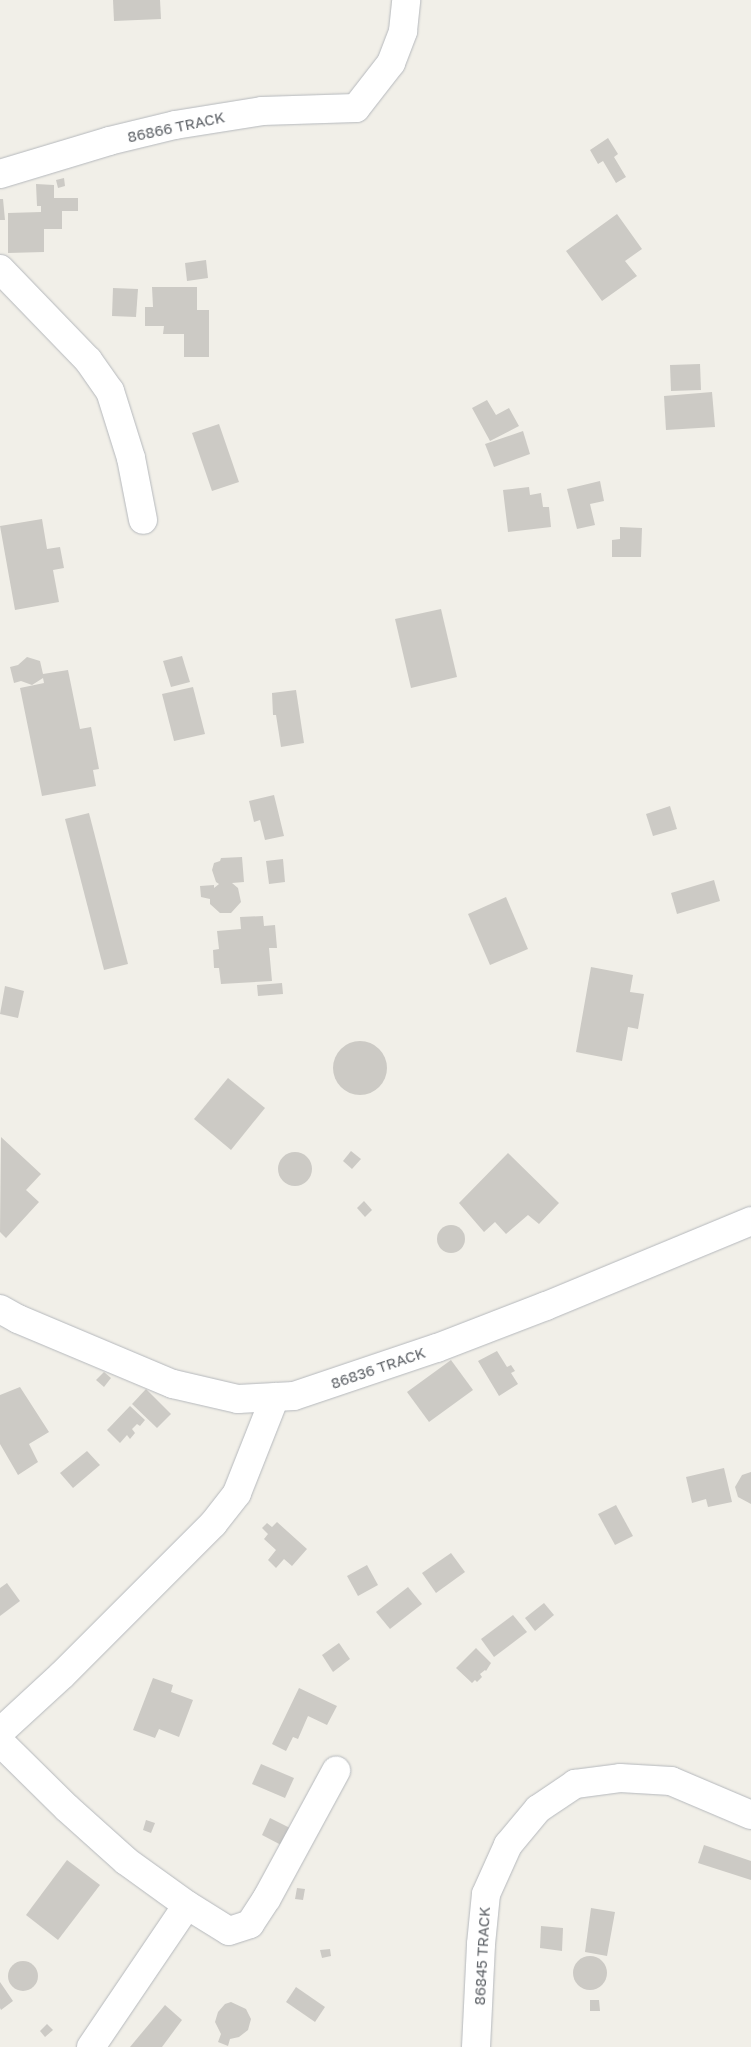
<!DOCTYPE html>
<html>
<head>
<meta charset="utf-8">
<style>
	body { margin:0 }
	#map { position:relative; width:751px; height:2047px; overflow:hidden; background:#f1efe8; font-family:"Golos Text",sans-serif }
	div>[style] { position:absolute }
	.building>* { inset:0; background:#cccac5 }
	.round { border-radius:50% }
	.roads { filter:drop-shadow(0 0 1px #b5b8bc) drop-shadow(0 0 1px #b5b8bc) }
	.minor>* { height:28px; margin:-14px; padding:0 14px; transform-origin:14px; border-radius:14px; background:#fff }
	span { translate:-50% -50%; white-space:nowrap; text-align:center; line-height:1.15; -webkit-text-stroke:4px #fff; paint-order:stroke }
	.street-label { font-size:15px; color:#5f6368 }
</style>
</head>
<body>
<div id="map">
	<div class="building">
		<i style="clip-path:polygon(113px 0,160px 0,161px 19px,114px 21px)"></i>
		<i style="clip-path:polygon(608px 138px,618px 154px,614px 157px,626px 177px,616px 183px,603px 161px,598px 164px,590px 150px)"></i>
		<i style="clip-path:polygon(64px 178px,65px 186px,58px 188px,56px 180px)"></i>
		<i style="clip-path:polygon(36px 184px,54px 185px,54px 198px,78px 198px,78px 211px,62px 211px,62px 229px,44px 229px,44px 252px,8px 253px,8px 213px,41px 212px,41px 206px,37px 206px)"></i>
		<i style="clip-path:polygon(0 199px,3px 199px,5px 220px,0 220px)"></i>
		<i style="clip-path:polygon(617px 214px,642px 249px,625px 261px,637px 276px,602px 301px,566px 251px)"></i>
		<i style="clip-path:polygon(206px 260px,208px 278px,187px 281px,185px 263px)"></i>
		<i style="clip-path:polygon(152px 287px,197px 287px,197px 310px,209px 310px,209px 357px,184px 357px,184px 334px,163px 334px,164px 326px,145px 326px,145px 307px,153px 307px)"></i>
		<i style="clip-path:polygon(113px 288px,138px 289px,136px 317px,112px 316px)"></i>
		<i style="clip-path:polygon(700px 364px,701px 390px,671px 391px,670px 365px)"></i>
		<i style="clip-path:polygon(712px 392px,715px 427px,666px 430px,664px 396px)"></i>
		<i style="clip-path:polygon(487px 400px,496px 415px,509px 408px,519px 426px,490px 441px,472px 408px)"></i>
		<i style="clip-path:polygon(219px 424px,239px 482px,212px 491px,192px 433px)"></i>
		<i style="clip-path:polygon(523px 431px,530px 454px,494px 467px,485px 444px)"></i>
		<i style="clip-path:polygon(600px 481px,604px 501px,590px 504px,595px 525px,577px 529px,567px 489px)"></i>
		<i style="clip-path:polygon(529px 487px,530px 495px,541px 493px,543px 507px,549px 507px,551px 527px,508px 532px,503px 490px)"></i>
		<i style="clip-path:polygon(42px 519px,47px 549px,60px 547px,64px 568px,53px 570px,59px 602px,15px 610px,0 526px)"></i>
		<i style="clip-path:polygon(620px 527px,642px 528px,641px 557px,612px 557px,612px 540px,620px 539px)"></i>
		<i style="clip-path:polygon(441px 609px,457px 677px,411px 688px,395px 619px)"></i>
		<i style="clip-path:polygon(182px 656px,190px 682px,171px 687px,163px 661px)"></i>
		<i style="clip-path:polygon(27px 657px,40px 661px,43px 674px,68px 670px,80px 729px,91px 727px,99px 769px,93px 770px,96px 786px,42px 796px,20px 688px,44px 683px,43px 678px,32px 685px,21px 681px,14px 683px,10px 667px,18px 665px)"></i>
		<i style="clip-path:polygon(193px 687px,205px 734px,174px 741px,162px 694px)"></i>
		<i style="clip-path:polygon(296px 690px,304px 743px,281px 747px,276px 715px,273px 715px,272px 693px)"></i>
		<i style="clip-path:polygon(274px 795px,284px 836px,265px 840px,260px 820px,254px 822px,249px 801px)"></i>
		<i style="clip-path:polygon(670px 806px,677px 829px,653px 836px,646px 814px)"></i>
		<i style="clip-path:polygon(89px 813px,128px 964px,104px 970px,65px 819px)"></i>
		<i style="clip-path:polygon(242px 857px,244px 882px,232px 883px,238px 888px,241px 902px,231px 913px,220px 913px,210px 904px,210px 899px,201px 897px,200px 886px,214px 885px,214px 888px,219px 884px,216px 882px,212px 870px,214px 863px,220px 861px,221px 858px)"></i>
		<i style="clip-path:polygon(283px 859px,285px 882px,269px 884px,266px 861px)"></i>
		<i style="clip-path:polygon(714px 880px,720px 901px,677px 914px,671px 893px)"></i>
		<i style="clip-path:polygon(506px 897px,528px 949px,490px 965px,468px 914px)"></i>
		<i style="clip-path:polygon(263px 916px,264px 926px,275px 925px,277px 948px,269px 948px,272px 981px,221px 984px,219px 968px,214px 968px,213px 950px,219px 949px,217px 931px,241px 929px,240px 917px)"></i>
		<i style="clip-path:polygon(591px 967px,633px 975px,630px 992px,644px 994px,638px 1029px,628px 1027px,622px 1061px,576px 1052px)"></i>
		<i style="clip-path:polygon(282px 983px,283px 994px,258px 996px,257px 985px)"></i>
		<i style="clip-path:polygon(5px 986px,24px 991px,18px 1018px,0 1014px)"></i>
		<i class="round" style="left:333px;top:1041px;width:54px;height:54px"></i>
		<i style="clip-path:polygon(228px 1078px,265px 1108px,231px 1150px,194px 1119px)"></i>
		<i style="clip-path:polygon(1px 1137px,41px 1174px,26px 1190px,39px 1202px,6px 1238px,0 1232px)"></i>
		<i style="clip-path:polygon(351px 1151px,361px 1159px,352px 1169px,343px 1161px)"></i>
		<i class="round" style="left:278px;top:1152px;width:34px;height:34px"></i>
		<i style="clip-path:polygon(508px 1153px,559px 1203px,539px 1224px,528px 1215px,506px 1234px,495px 1222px,484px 1232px,459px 1203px)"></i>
		<i style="clip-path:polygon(364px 1201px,372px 1210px,365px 1217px,357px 1208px)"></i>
		<i class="round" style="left:437px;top:1225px;width:28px;height:28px"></i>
		<i style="clip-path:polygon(497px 1351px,507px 1367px,511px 1365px,515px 1371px,511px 1373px,518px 1384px,499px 1396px,478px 1361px)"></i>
		<i style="clip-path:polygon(451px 1360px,473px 1390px,429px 1422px,407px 1392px)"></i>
		<i style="clip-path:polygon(104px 1372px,111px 1378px,104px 1387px,96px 1380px)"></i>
		<i style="clip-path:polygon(20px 1387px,49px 1432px,29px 1444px,38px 1462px,18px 1475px,0 1444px,0 1395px)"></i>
		<i style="clip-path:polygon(146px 1389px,171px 1414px,157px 1428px,132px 1404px)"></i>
		<i style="clip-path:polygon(130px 1406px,145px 1420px,140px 1426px,137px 1424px,132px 1429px,135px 1433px,130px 1439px,127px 1435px,120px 1443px,107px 1430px)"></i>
		<i style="clip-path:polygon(87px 1451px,100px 1465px,73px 1488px,60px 1473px)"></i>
		<i style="clip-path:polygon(724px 1468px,732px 1502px,708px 1507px,706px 1499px,692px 1503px,686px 1477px)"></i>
		<i style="clip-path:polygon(751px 1472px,751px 1504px,738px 1497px,735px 1487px,742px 1475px)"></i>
		<i style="clip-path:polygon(616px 1505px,633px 1536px,615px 1545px,598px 1514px)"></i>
		<i style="clip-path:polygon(277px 1522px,307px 1549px,292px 1566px,284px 1559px,276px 1568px,268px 1560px,276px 1550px,264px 1539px,268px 1534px,262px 1528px,267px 1523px,272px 1527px)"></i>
		<i style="clip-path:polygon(451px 1553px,465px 1572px,436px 1593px,422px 1573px)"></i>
		<i style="clip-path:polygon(367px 1565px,378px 1585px,358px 1596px,347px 1576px)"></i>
		<i style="clip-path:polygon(7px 1583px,20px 1601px,0 1616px,0 1588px)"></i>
		<i style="clip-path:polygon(408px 1587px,422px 1604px,390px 1629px,376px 1612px)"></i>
		<i style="clip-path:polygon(544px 1603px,554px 1615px,535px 1631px,525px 1618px)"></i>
		<i style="clip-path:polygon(513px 1615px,527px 1632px,494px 1657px,481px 1639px)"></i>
		<i style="clip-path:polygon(339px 1643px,350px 1659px,333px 1672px,322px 1655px)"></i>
		<i style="clip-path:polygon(476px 1648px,491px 1663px,486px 1671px,485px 1670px,480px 1674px,482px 1677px,477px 1682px,475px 1680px,472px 1683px,456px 1668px)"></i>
		<i style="clip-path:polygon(153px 1678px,173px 1685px,171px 1692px,193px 1700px,179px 1737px,159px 1729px,155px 1738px,133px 1730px)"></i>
		<i style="clip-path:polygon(299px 1688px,337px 1706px,327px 1725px,308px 1716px,298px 1739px,293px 1737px,286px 1751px,272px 1744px)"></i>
		<i style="clip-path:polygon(261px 1764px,294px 1778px,285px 1798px,252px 1784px)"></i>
		<i style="clip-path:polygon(270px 1818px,292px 1829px,283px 1846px,262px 1835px)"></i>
		<i style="clip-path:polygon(146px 1820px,155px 1823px,151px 1833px,143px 1830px)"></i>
		<i style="clip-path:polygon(704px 1845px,751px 1861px,751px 1880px,698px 1863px)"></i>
		<i style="clip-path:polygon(67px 1860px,100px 1885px,58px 1940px,26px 1915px)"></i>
		<i style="clip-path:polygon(297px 1888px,305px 1889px,303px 1900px,295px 1899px)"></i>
		<i style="clip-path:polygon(591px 1908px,615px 1912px,607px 1956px,585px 1952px)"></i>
		<i style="clip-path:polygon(541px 1926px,563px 1928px,562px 1951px,540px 1948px)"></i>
		<i style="clip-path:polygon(330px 1949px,331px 1956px,322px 1958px,320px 1950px)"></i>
		<i class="round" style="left:573px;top:1956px;width:34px;height:34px"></i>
		<i class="round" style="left:8px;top:1961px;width:30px;height:30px"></i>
		<i style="clip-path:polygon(0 1982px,13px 2001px,1px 2010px,0 2008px)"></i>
		<i style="clip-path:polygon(296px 1987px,325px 2007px,315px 2022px,286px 2002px)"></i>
		<i style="clip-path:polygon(590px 2000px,599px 2000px,600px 2011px,590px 2011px)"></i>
		<i style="clip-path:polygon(231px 2002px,246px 2009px,251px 2019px,248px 2030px,239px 2037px,230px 2039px,228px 2046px,218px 2042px,221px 2034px,215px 2022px,218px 2012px,225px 2004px)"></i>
		<i style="clip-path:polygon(165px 2005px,182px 2020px,162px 2047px,130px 2047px)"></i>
		<i style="clip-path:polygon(47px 2024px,53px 2030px,45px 2037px,40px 2031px)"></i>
	</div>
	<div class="roads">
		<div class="minor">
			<i style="left:0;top:174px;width:114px;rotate:-16.8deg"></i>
			<i style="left:109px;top:141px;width:68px;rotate:-13.6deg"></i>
			<i style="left:175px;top:125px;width:88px;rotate:-9.1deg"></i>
			<i style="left:262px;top:111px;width:94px;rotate:-1.8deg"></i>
			<i style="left:356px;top:108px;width:57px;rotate:-52.1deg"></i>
			<i style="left:391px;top:63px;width:34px;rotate:-69deg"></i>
			<i style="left:403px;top:31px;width:31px;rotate:-84deg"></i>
			<i style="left:0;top:269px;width:127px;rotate:46deg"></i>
			<i style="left:88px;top:360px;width:38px;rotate:55deg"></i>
			<i style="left:110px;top:391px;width:70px;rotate:72.6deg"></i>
			<i style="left:131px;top:458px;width:63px;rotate:79deg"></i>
			<i style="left:0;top:1309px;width:21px;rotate:29deg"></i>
			<i style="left:18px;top:1319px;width:168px;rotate:22.8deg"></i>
			<i style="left:173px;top:1384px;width:67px;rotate:13deg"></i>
			<i style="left:238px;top:1399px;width:56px;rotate:-3.1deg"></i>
			<i style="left:294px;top:1396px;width:151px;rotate:-18.6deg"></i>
			<i style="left:437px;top:1348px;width:117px;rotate:-21.1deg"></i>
			<i style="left:546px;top:1306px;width:222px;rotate:-22.5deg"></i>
			<i style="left:0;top:1732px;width:84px;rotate:-42.6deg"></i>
			<i style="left:62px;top:1675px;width:214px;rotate:-45deg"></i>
			<i style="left:213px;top:1524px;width:39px;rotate:-52deg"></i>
			<i style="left:237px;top:1493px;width:103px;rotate:-68.4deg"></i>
			<i style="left:0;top:1742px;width:94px;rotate:44.6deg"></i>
			<i style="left:67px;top:1808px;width:79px;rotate:41.9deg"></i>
			<i style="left:126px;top:1861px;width:75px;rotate:35.8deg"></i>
			<i style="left:187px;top:1905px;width:49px;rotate:31.8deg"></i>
			<i style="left:229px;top:1931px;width:22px;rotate:-18deg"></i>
			<i style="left:250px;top:1924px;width:31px;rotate:-57deg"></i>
			<i style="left:267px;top:1898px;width:145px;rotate:-61.5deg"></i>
			<i style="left:91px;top:2047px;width:171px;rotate:-55.9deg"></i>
			<i style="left:476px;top:2047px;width:103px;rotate:-87.2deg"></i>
			<i style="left:481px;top:1944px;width:50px;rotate:-84.3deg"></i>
			<i style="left:486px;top:1894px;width:54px;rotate:-65.8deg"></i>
			<i style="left:508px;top:1845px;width:47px;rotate:-50.2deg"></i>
			<i style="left:538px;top:1809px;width:45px;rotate:-34deg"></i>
			<i style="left:575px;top:1784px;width:45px;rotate:-7.6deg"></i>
			<i style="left:620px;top:1778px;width:51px;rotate:3.4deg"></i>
			<i style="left:671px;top:1781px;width:87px;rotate:23deg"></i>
		</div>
	</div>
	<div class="street-label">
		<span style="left:176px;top:127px;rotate:-12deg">86866 TRACK</span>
		<span style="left:378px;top:1368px;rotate:-19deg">86836 TRACK</span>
		<span style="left:482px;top:1956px;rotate:-87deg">86845 TRACK</span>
	</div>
</div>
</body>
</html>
